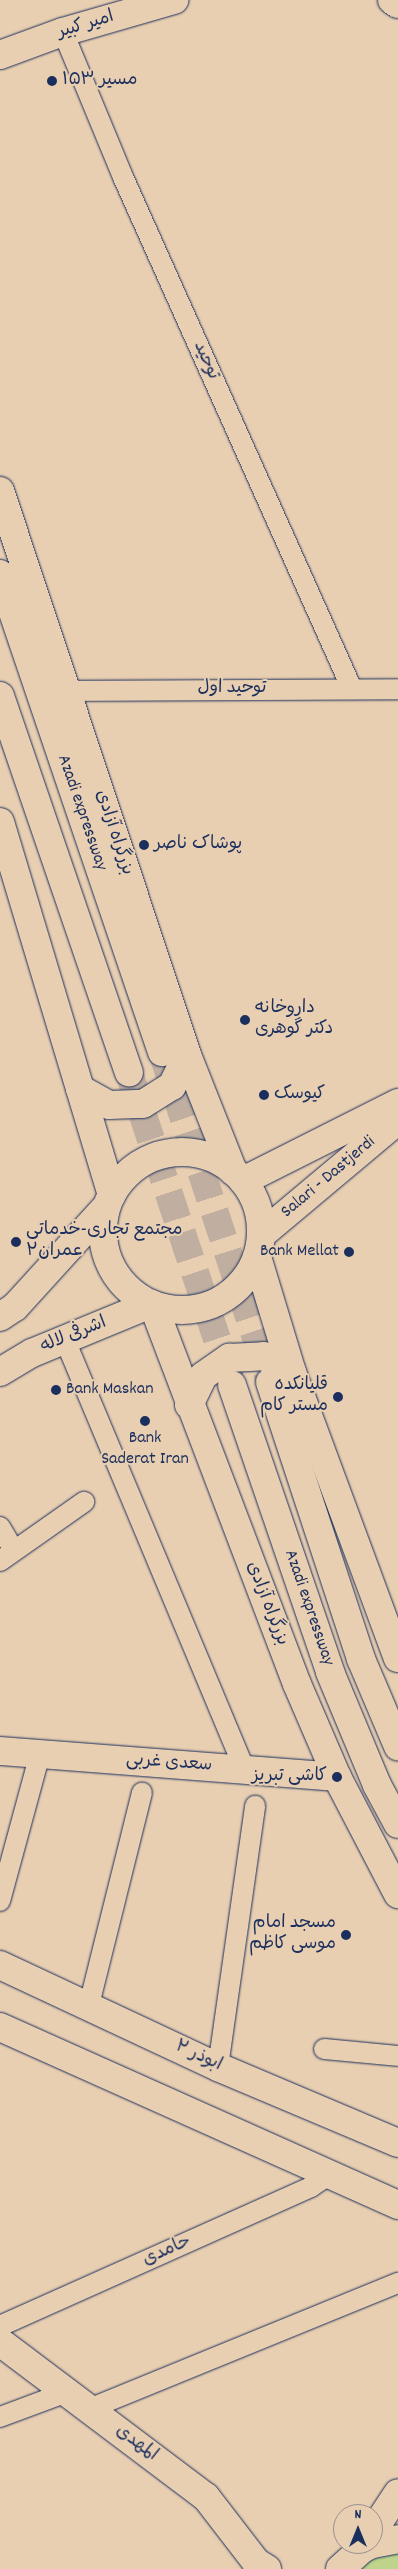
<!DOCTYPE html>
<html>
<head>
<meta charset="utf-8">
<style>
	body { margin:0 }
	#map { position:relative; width:398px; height:2569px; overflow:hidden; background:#e9cfb1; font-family:Dekko,"Playpen Sans Arabic",sans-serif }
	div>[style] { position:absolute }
	.green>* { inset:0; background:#bdd48a }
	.highway-tunnel>* { height:28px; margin-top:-14px; transform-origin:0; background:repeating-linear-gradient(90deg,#c0afa0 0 28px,transparent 0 42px) }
	.roads { filter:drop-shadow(0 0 1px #1b2f5e) drop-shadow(0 0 1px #1b2f5e) }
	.street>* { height:20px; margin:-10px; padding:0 10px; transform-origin:10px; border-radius:10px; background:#e9cfb1 }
	.secondary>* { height:28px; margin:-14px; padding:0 14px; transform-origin:14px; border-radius:14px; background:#e9cfb1 }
	.primary>* { height:28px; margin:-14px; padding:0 14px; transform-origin:14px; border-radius:14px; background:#e9cfb1 }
	.highway>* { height:28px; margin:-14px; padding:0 14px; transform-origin:14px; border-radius:14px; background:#e9cfb1 }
	.highway>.ring { margin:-14px; padding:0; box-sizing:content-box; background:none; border:28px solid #e9cfb1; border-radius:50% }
	.dots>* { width:14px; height:14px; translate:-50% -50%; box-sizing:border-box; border:2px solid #e9cfb1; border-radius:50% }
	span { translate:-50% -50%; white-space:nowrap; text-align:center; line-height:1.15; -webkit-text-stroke:4px #e9cfb1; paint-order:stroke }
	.street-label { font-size:18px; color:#1b2f5e }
	.poi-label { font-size:18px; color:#1b2f5e }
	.left { translate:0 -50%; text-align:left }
	.right { translate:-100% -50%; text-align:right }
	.north { position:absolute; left:333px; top:2504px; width:50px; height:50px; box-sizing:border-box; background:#e9cfb1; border:1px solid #978f90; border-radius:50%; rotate:0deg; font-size:14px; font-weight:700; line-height:20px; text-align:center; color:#1b2f5e }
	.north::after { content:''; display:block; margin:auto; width:18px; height:22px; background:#1b2f5e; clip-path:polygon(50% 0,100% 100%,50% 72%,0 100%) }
</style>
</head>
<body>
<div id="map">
	<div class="green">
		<i style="clip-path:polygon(398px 2552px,398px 2569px,359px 2569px,377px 2555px)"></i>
	</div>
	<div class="highway-tunnel">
		<i style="left:162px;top:1052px;width:343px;rotate:71.8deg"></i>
		<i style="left:129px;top:1073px;width:325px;rotate:71.7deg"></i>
	</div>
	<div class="roads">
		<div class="street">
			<i style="left:63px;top:32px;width:157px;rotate:67.5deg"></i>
			<i style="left:123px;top:177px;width:561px;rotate:65.9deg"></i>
			<i style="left:66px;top:691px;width:332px;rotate:-0.3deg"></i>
			<i style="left:65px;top:1340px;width:466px;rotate:67.3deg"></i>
			<i style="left:0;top:1527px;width:17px;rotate:59deg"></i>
			<i style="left:0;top:1561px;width:103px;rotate:-35.1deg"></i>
			<i style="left:0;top:1901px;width:152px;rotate:-74.8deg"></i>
			<i style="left:89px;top:2005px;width:219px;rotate:-76deg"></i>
			<i style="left:324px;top:2049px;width:74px;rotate:5.4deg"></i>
			<i style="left:218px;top:2067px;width:264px;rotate:-81.9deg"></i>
			<i style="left:0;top:2326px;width:341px;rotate:-24.1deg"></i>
			<i style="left:311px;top:2187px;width:25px;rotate:-34deg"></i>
			<i style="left:89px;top:2409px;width:334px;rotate:-22.2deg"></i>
			<i style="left:0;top:2417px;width:72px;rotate:-20.5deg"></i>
		</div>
		<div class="secondary">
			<i style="left:392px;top:0;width:7px;rotate:34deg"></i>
			<i style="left:0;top:55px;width:67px;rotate:-20.1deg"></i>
			<i style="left:63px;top:32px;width:116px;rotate:-16.1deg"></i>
			<i style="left:0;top:1751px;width:338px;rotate:4.4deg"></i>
			<i style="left:0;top:1965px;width:241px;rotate:25.1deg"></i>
			<i style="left:218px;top:2067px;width:195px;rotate:22.9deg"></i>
			<i style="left:0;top:2027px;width:436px;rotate:24.1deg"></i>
			<i style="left:0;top:2342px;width:258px;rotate:37deg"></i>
			<i style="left:206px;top:2497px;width:82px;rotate:52.4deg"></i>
			<i style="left:256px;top:2562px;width:13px;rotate:32deg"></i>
			<i style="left:373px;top:2531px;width:45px;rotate:-56.7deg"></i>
			<i style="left:373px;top:2544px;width:25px;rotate:-11deg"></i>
			<i style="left:340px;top:2569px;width:30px;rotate:-42deg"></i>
			<i style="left:362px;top:2549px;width:11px;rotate:-27deg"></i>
		</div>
		<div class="primary">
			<i style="left:243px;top:1181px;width:174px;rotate:-26.7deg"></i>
			<i style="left:261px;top:1235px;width:179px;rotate:-40deg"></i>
			<i style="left:0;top:1317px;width:18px;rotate:-34deg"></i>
			<i style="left:15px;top:1307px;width:134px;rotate:-47.7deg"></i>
			<i style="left:0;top:1372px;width:37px;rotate:-31deg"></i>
			<i style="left:32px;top:1353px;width:129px;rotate:-22.4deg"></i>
		</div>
		<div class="highway">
			<i style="left:0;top:491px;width:594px;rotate:71.66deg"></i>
			<i style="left:187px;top:1055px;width:125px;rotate:68.4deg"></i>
			<i style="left:0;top:574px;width:505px;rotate:71.28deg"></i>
			<i style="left:0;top:696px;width:398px;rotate:71.1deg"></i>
			<i style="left:0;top:822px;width:389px;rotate:73.3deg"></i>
			<i style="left:80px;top:1089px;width:33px;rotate:29deg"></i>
			<i style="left:109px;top:1105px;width:34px;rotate:-2deg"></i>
			<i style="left:143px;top:1104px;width:34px;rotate:-32deg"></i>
			<i style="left:172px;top:1086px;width:34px;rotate:-64deg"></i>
			<i class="ring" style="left:103px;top:1152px;width:130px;height:130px"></i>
			<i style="left:257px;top:1257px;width:120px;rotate:73.1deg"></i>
			<i style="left:292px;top:1372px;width:305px;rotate:69.7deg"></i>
			<i style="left:153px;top:1305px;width:405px;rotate:69.2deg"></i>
			<i style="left:297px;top:1684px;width:101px;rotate:66.7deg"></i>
			<i style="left:337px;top:1777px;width:132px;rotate:62.5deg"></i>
			<i style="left:270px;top:1382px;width:292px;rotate:71.8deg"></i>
			<i style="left:361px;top:1659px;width:95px;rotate:67deg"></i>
			<i style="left:232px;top:1385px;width:303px;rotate:71.1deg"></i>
			<i style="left:330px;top:1672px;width:122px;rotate:67.4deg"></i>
			<i style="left:377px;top:1785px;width:44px;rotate:61.7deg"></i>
			<i style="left:189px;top:1405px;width:32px;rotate:-64deg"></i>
			<i style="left:203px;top:1376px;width:32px;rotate:-35deg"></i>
			<i style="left:229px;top:1358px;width:35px;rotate:-3deg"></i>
			<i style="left:264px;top:1356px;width:32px;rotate:30deg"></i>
		</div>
	</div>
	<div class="dots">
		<i style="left:52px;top:81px;background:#1b2f5e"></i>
		<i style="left:144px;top:845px;background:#1b2f5e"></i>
		<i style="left:245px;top:1020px;background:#1b2f5e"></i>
		<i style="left:264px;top:1095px;background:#1b2f5e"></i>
		<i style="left:16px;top:1242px;background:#1b2f5e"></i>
		<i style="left:349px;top:1252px;background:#1b2f5e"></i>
		<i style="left:56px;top:1390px;background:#1b2f5e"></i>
		<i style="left:338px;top:1397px;background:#1b2f5e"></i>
		<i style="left:145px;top:1421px;background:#1b2f5e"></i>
		<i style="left:337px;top:1777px;background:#1b2f5e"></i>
		<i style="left:346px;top:1935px;background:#1b2f5e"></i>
	</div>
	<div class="street-label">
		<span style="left:86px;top:26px;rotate:-17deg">امیر کبیر</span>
		<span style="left:205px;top:361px;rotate:66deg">توحید</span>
		<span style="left:232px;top:689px">توحید اول</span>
		<span style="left:81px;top:813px;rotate:71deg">Azadi expressway</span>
		<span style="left:113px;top:833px;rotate:72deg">بزرگراه آزادی</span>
		<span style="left:329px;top:1178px;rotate:-40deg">Salari - Dastjerdi</span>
		<span style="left:74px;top:1336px;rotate:-22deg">اشرفی لاله</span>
		<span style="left:266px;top:1604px;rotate:69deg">بزرگراه آزادی</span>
		<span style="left:308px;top:1608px;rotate:71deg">Azadi expressway</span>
		<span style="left:169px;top:1764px;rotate:4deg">سعدی غربی</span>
		<span style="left:198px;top:2057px;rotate:25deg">ابوذر ۲</span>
		<span style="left:167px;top:2252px;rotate:-24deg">حامدی</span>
		<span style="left:136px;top:2444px;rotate:37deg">المهدی</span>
	</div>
	<div class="poi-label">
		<span class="left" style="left:62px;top:81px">مسیر ۱۵۳</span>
		<span class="left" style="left:154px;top:845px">پوشاک ناصر</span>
		<span class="left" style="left:255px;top:1020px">داروخانه<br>دکتر گوهری</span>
		<span class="left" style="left:274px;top:1095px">کیوسک</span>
		<span class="left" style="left:26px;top:1242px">مجتمع تجاری-خدماتی<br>عمران۲</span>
		<span class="right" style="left:339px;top:1252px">Bank Mellat</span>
		<span class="right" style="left:328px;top:1397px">قلیانکده<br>مستر کام</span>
		<span class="left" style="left:66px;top:1390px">Bank Maskan</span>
		<span style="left:145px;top:1450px">Bank<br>Saderat Iran</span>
		<span class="right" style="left:327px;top:1777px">کاشی تبریز</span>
		<span class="right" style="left:336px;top:1935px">مسجد امام<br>موسی کاظم</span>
	</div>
	<div class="north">N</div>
</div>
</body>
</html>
